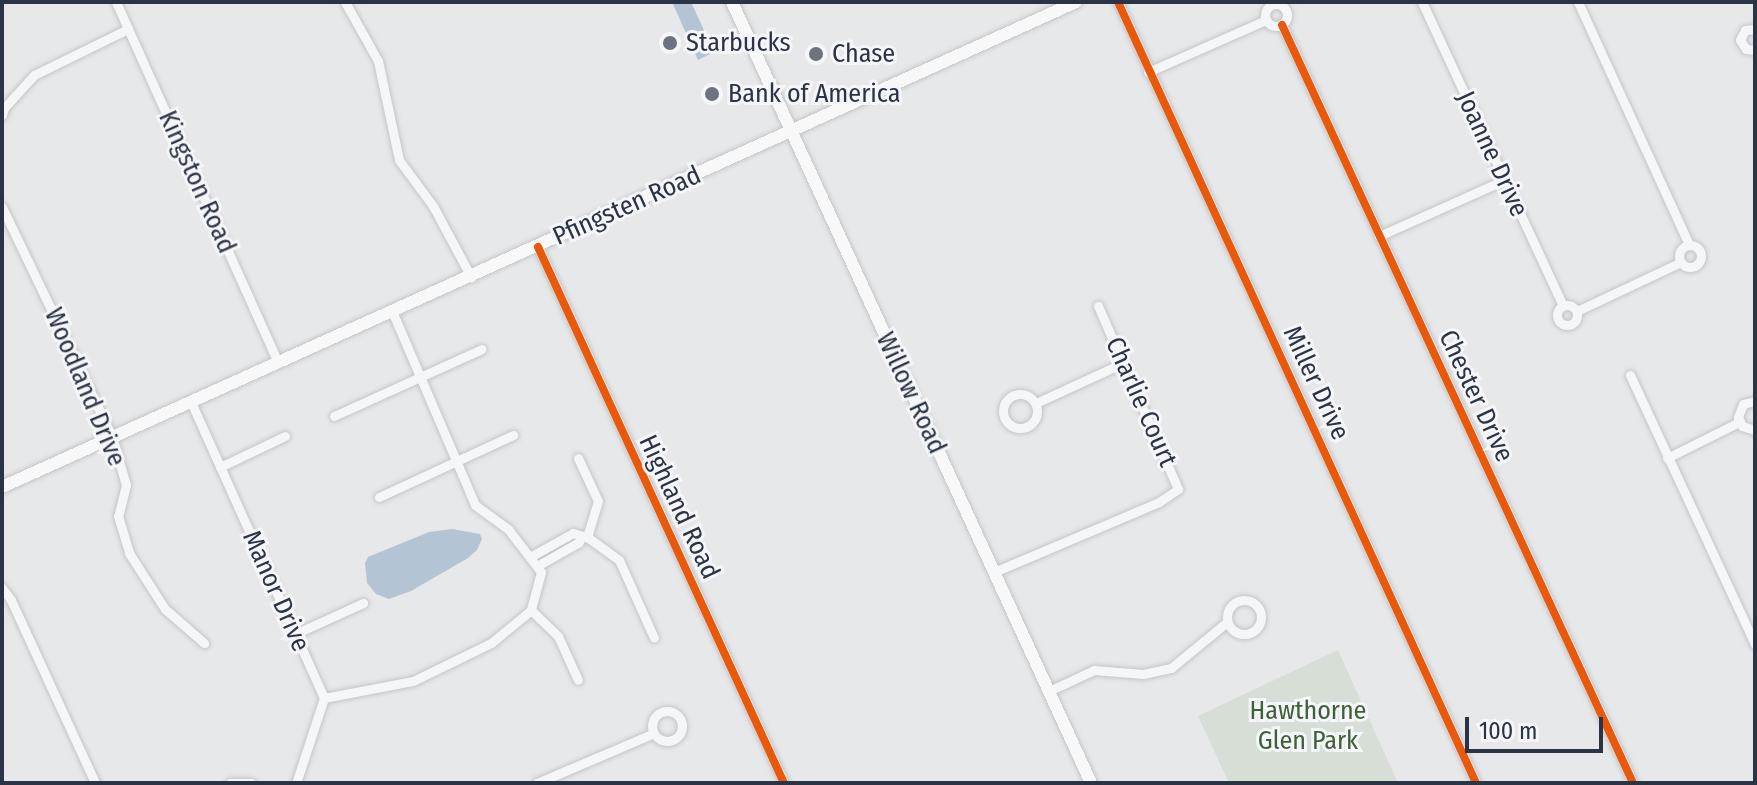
<!DOCTYPE html>
<html>
<head>
<meta charset="utf-8">
<style>
	body { margin:0 }
	#map { position:relative; width:1757px; height:785px; overflow:hidden; background:#e6e8ea; font-family:"Fira Sans Condensed",sans-serif }
	div>[style] { position:absolute }
	.green>* { inset:0; background:#d6ded6 }
	.water>* { inset:0; background:#b4c4d5 }
	.roads { filter:drop-shadow(0 0 2px #c4c6c8) drop-shadow(0 0 2px #c4c6c8) }
	.minor>* { height:9px; margin:-4.5px; padding:0 4.5px; transform-origin:4.5px; border-radius:4.5px; background:#f5f6f7 }
	.minor>.ring { margin:-4.5px; padding:0; box-sizing:content-box; background:none; border:9px solid #f5f6f7; border-radius:50% }
	.major>* { height:12px; margin:-6px; padding:0 6px; transform-origin:6px; border-radius:6px; background:#f8f8f8 }
	.cycleway>* { height:8px; margin:-4px; padding:0 4px; transform-origin:4px; border-radius:4px; background:#e8590c }
	.dots>* { width:22px; height:22px; translate:-50% -50%; box-sizing:border-box; border:4px solid #f4f6f9; border-radius:50% }
	span { translate:-50% -50%; white-space:nowrap; text-align:center; line-height:1.15; -webkit-text-stroke:6px #f4f6f9; paint-order:stroke }
	.poi-label { font-size:26px; color:#2b3445 }
	.left { translate:0 -50%; text-align:left }
	.street-label { font-size:26px; color:#2b3445 }
	.park-label { font-size:26px; color:#3f6138 }
	.frame { position:absolute; inset:0; border:4px solid #2b3445; pointer-events:none }
	.scale { position:absolute; left:1465px; top:717px; width:138px; height:36px; box-sizing:border-box; border:4px solid #2b3445; border-top:0; padding-left:10px; font-size:24px; line-height:28px; white-space:nowrap; color:#2b3445; -webkit-text-stroke:6px #f4f6f9; paint-order:stroke }
</style>
</head>
<body>
<div id="map">
	<div class="green">
		<i style="clip-path:polygon(1338px 650px,1398px 783px,1229px 783px,1198px 716px)"></i>
	</div>
	<div class="water">
		<i style="clip-path:polygon(672px 2px,691px 2px,714px 52px,698px 60px)"></i>
		<i style="clip-path:polygon(452px 529px,480px 534px,482px 539px,477px 550px,468px 558px,411px 591px,389px 599px,376px 594px,367px 583px,365px 563px,368px 557px,429px 532px)"></i>
	</div>
	<div class="roads">
		<div class="minor">
			<i style="left:116px;top:2px;width:395px;rotate:65.8deg"></i>
			<i style="left:345px;top:2px;width:68px;rotate:60.8deg"></i>
			<i style="left:378px;top:61px;width:101px;rotate:78deg"></i>
			<i style="left:399px;top:160px;width:57px;rotate:53.5deg"></i>
			<i style="left:433px;top:206px;width:81px;rotate:61.8deg"></i>
			<i style="left:1118px;top:2px;width:859px;rotate:65.37deg"></i>
			<i style="left:1422px;top:2px;width:335px;rotate:65.1deg"></i>
			<i style="left:1578px;top:2px;width:267px;rotate:65.4deg"></i>
			<i class="ring" style="left:1265px;top:4px;width:13px;height:13px"></i>
			<i style="left:1282px;top:25px;width:835px;rotate:65.15deg"></i>
			<i style="left:1755px;top:29px;width:10px;rotate:174deg"></i>
			<i style="left:1745px;top:30px;width:11px;rotate:117deg"></i>
			<i style="left:1740px;top:40px;width:11px;rotate:56deg"></i>
			<i style="left:1746px;top:49px;width:9px;rotate:6deg"></i>
			<i style="left:1148px;top:72px;width:129px;rotate:-23.8deg"></i>
			<i style="left:2px;top:115px;width:7px;rotate:-74deg"></i>
			<i style="left:4px;top:108px;width:45px;rotate:-47.7deg"></i>
			<i style="left:34px;top:75px;width:105px;rotate:-26.1deg"></i>
			<i style="left:2px;top:207px;width:255px;rotate:64.4deg"></i>
			<i style="left:112px;top:437px;width:50px;rotate:73.7deg"></i>
			<i style="left:126px;top:485px;width:32px;rotate:104deg"></i>
			<i style="left:118px;top:516px;width:39px;rotate:73deg"></i>
			<i style="left:129px;top:553px;width:67px;rotate:57.3deg"></i>
			<i style="left:165px;top:609px;width:52px;rotate:41.1deg"></i>
			<i style="left:1379px;top:236px;width:137px;rotate:-24.1deg"></i>
			<i class="ring" style="left:1679px;top:245px;width:13px;height:13px"></i>
			<i style="left:538px;top:247px;width:590px;rotate:65.35deg"></i>
			<i class="ring" style="left:1557px;top:305px;width:11px;height:11px"></i>
			<i style="left:392px;top:311px;width:211px;rotate:66.8deg"></i>
			<i style="left:475px;top:505px;width:41px;rotate:36deg"></i>
			<i style="left:508px;top:529px;width:54px;rotate:52.5deg"></i>
			<i style="left:541px;top:572px;width:39px;rotate:105deg"></i>
			<i style="left:1577px;top:311px;width:115px;rotate:-25.2deg"></i>
			<i style="left:1630px;top:375px;width:297px;rotate:65.1deg"></i>
			<i class="ring" style="left:1003px;top:394px;width:25px;height:25px"></i>
			<i style="left:1755px;top:401px;width:12px;rotate:166deg"></i>
			<i style="left:1743px;top:404px;width:14px;rotate:111deg"></i>
			<i style="left:1738px;top:417px;width:10px;rotate:66deg"></i>
			<i style="left:1742px;top:426px;width:14px;rotate:17deg"></i>
			<i style="left:191px;top:402px;width:325px;rotate:65.8deg"></i>
			<i style="left:324px;top:698px;width:89px;rotate:108.2deg"></i>
			<i style="left:1036px;top:403px;width:96px;rotate:-24.7deg"></i>
			<i style="left:334px;top:416px;width:162px;rotate:-24.4deg"></i>
			<i style="left:578px;top:458px;width:47px;rotate:65.1deg"></i>
			<i style="left:598px;top:501px;width:38px;rotate:107deg"></i>
			<i style="left:1667px;top:458px;width:80px;rotate:-26.6deg"></i>
			<i style="left:220px;top:467px;width:72px;rotate:-25.5deg"></i>
			<i style="left:379px;top:497px;width:148px;rotate:-24.8deg"></i>
			<i style="left:530px;top:557px;width:49px;rotate:-29.2deg"></i>
			<i style="left:573px;top:533px;width:18px;rotate:19deg"></i>
			<i style="left:590px;top:539px;width:36px;rotate:36deg"></i>
			<i style="left:619px;top:560px;width:85px;rotate:65.8deg"></i>
			<i style="left:537px;top:566px;width:48px;rotate:-29.7deg"></i>
			<i style="left:579px;top:542px;width:7px;rotate:-74deg"></i>
			<i style="left:994px;top:572px;width:179px;rotate:-23deg"></i>
			<i style="left:1159px;top:502px;width:23px;rotate:-34deg"></i>
			<i style="left:1178px;top:489px;width:200px;rotate:-113.6deg"></i>
			<i style="left:2px;top:588px;width:15px;rotate:53deg"></i>
			<i style="left:11px;top:600px;width:201px;rotate:65.3deg"></i>
			<i class="ring" style="left:1227px;top:600px;width:25px;height:25px"></i>
			<i style="left:531px;top:610px;width:37px;rotate:44deg"></i>
			<i style="left:558px;top:636px;width:48px;rotate:65.6deg"></i>
			<i style="left:295px;top:634px;width:75px;rotate:-24.5deg"></i>
			<i style="left:1049px;top:691px;width:50px;rotate:-25deg"></i>
			<i style="left:1094px;top:670px;width:49px;rotate:4.7deg"></i>
			<i style="left:1143px;top:674px;width:29px;rotate:-12deg"></i>
			<i style="left:1171px;top:668px;width:72px;rotate:-39.4deg"></i>
			<i style="left:324px;top:698px;width:91px;rotate:-10.8deg"></i>
			<i style="left:413px;top:681px;width:87px;rotate:-26deg"></i>
			<i style="left:491px;top:643px;width:52px;rotate:-39.5deg"></i>
			<i class="ring" style="left:652px;top:711px;width:21px;height:21px"></i>
			<i style="left:230px;top:783px;width:21px"></i>
			<i style="left:537px;top:783px;width:127px;rotate:-23.1deg"></i>
		</div>
		<div class="major">
			<i style="left:732px;top:2px;width:860px;rotate:65.31deg"></i>
			<i style="left:2px;top:487px;width:1178px;rotate:-24.3deg"></i>
		</div>
	</div>
	<div class="cycleway">
		<i style="left:1118px;top:2px;width:859px;rotate:65.37deg"></i>
		<i style="left:1282px;top:25px;width:835px;rotate:65.15deg"></i>
		<i style="left:538px;top:247px;width:590px;rotate:65.35deg"></i>
	</div>
	<div class="dots">
		<i style="left:670px;top:43px;background:#6c737f"></i>
		<i style="left:816px;top:54px;background:#6c737f"></i>
		<i style="left:712px;top:94px;background:#6c737f"></i>
	</div>
	<div class="poi-label">
		<span class="left" style="left:686px;top:43px">Starbucks</span>
		<span class="left" style="left:832px;top:54px">Chase</span>
		<span class="left" style="left:728px;top:94px">Bank of America</span>
	</div>
	<div class="street-label">
		<span style="left:1492px;top:154px;rotate:65deg">Joanne Drive</span>
		<span style="left:197px;top:182px;rotate:66deg">Kingston Road</span>
		<span style="left:627px;top:206px;rotate:-24deg">Pfingsten Road</span>
		<span style="left:1316px;top:383px;rotate:65deg">Miller Drive</span>
		<span style="left:85px;top:387px;rotate:67deg">Woodland Drive</span>
		<span style="left:911px;top:393px;rotate:65deg">Willow Road</span>
		<span style="left:1476px;top:396px;rotate:65deg">Chester Drive</span>
		<span style="left:1141px;top:402px;rotate:66deg">Charlie Court</span>
		<span style="left:679px;top:507px;rotate:65deg">Highland Road</span>
		<span style="left:276px;top:591px;rotate:66deg">Manor Drive</span>
	</div>
	<div class="park-label">
		<span style="left:1308px;top:726px">Hawthorne<br>Glen Park</span>
	</div>
	<div class="frame"></div>
	<div class="scale">100 m</div>
</div>
</body>
</html>
